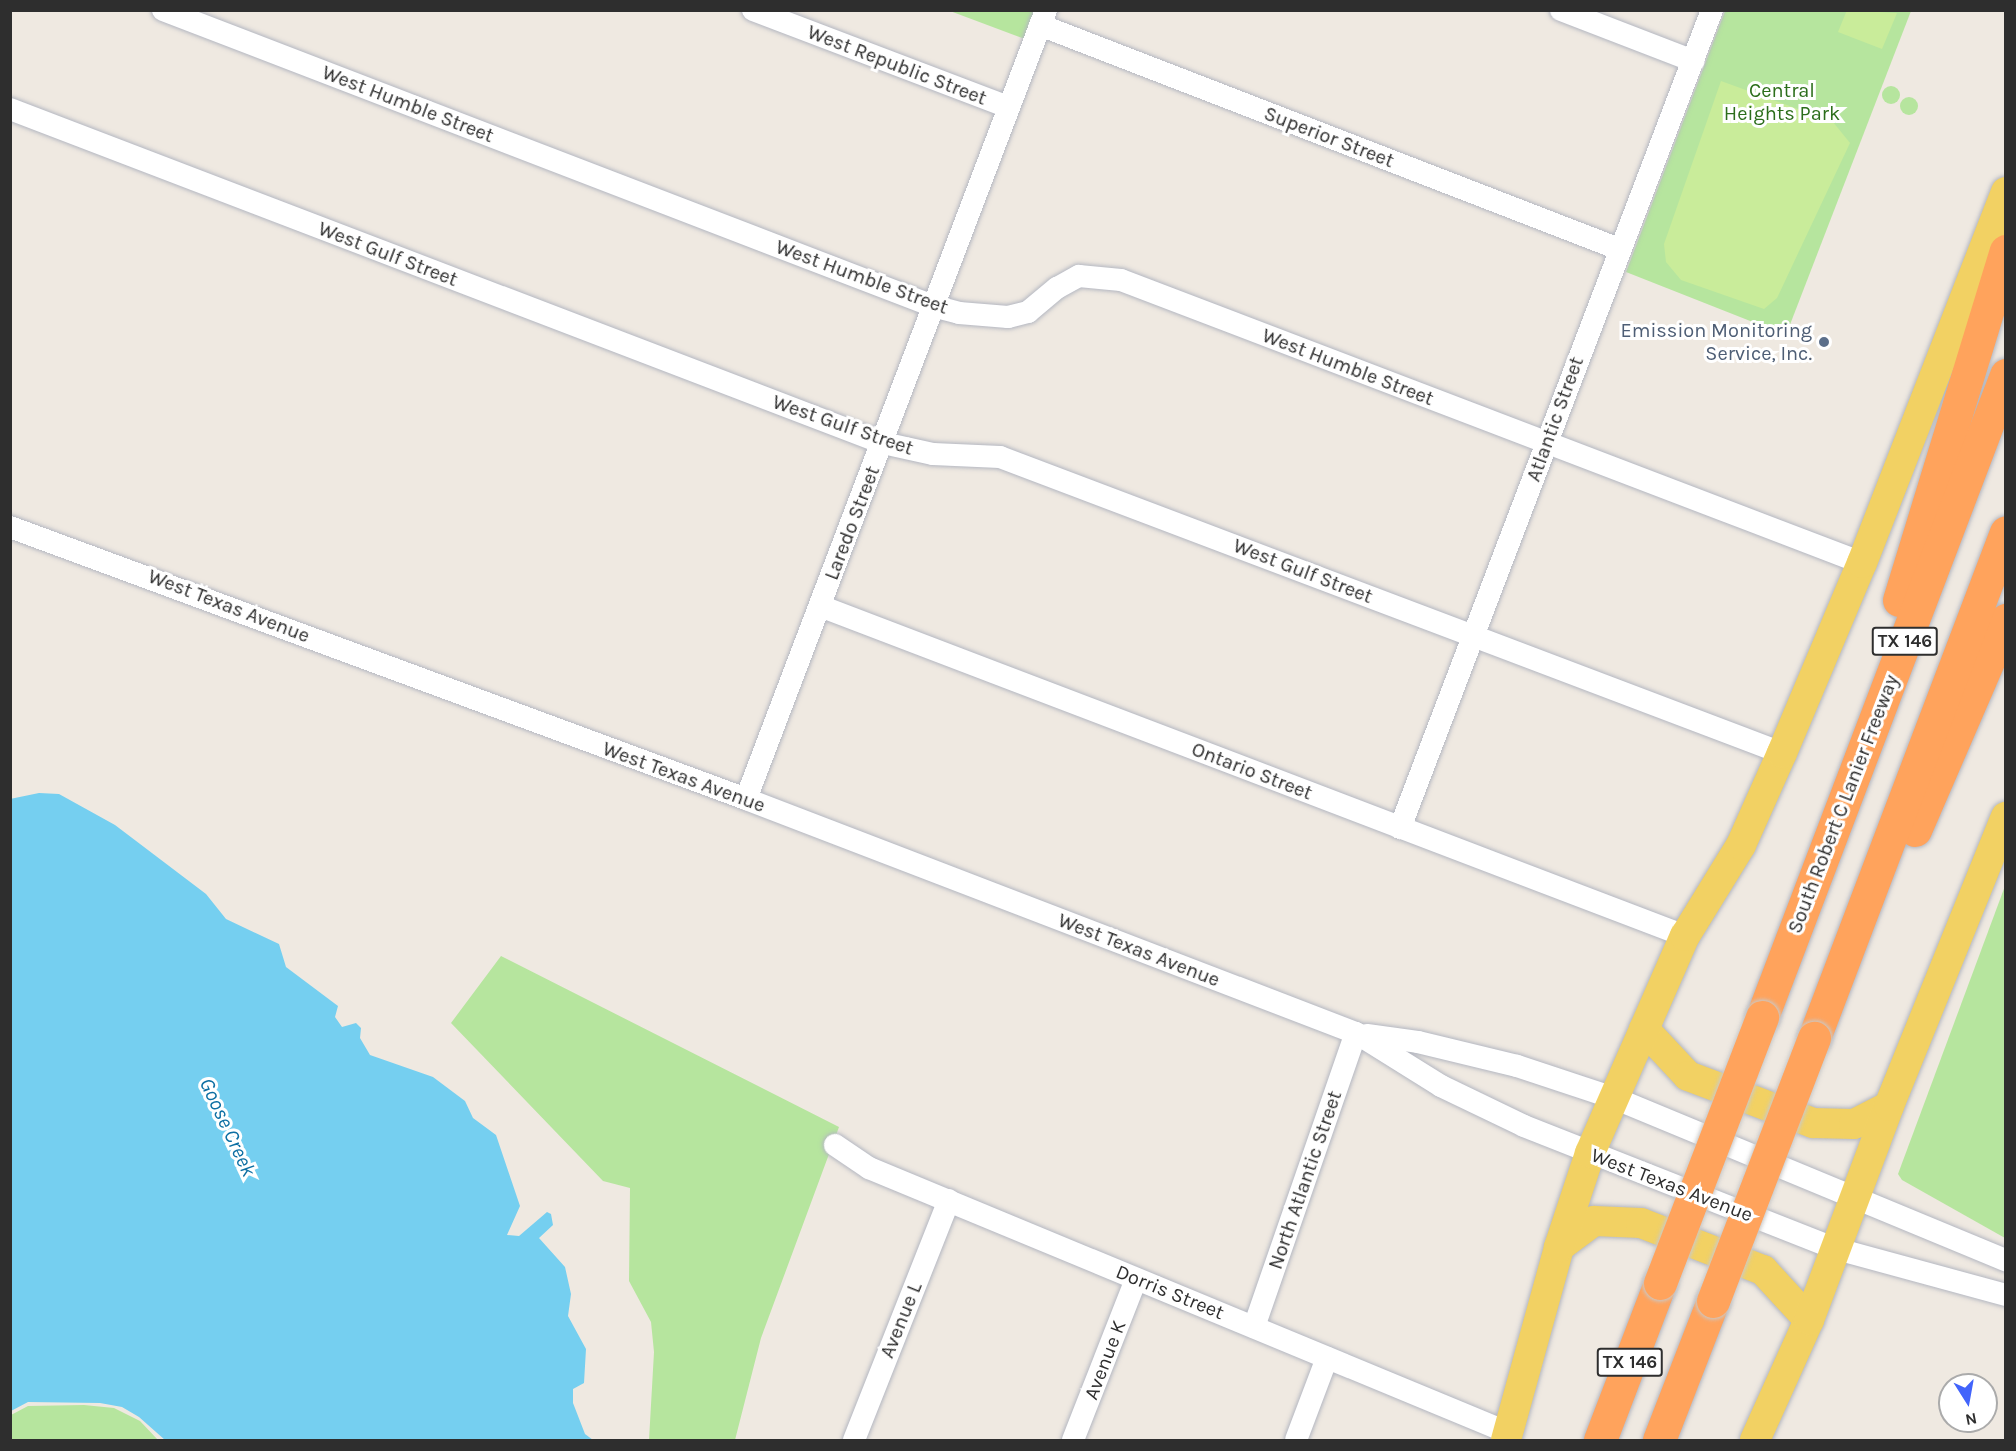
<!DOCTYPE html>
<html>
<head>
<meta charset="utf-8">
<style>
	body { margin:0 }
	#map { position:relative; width:2016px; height:1451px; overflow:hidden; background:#efe9e1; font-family:Karla,sans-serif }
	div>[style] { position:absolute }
	.green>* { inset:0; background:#b6e59e }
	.round { border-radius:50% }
	.pitch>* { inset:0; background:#c9ec9a }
	.water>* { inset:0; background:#75cff0 }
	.roads { filter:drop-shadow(0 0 2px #b4b7c1) drop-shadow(0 0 2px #b4b7c1) }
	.minor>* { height:22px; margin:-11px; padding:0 11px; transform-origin:11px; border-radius:11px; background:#fff }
	.major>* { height:30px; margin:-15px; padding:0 15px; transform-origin:15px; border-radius:15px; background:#f2d163 }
	.highway>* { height:33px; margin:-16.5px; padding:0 16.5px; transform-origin:16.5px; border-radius:16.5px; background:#ffa35c }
	.bridges { filter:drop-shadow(0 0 2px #c9c9c9) drop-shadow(0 0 2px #c9c9c9) }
	.highway-bridge>* { height:33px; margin:-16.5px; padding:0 16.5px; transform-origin:16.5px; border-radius:16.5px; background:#ffa35c }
	.dots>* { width:16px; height:16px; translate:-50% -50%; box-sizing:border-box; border:3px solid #fff; border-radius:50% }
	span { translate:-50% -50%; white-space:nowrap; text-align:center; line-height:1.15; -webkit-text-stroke:6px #fff; paint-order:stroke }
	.shield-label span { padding:2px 4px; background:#fff; border:2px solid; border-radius:4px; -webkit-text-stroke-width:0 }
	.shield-label { font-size:18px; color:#2e2e2e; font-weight:700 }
	.street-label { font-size:20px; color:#2e2e2e }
	.park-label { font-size:20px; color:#2c6e1b }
	.service-label { font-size:20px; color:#4e5e75 }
	.right { translate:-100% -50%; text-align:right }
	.water-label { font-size:21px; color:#0d6fa3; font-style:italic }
	.frame { position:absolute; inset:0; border:12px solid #2e2e2e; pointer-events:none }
	.north { position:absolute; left:1938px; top:1373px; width:60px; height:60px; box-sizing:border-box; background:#fff; border:2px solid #ababab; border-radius:50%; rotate:169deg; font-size:16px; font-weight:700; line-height:24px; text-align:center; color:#2e2e2e }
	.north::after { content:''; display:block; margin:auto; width:21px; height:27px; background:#4264fb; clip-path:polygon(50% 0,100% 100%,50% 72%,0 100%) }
</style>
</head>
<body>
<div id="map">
	<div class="green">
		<i style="clip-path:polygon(950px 11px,1036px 11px,1025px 39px)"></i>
		<i style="clip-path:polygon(1725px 11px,1911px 11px,1786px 335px,1626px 272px)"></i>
		<i class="round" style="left:1882px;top:86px;width:18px;height:18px"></i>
		<i class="round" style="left:1900px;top:97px;width:18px;height:18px"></i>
		<i style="clip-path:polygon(2005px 886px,2006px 1238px,2005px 1238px,1902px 1180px,1898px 1174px)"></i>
		<i style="clip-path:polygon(501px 956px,839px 1127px,761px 1338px,735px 1440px,649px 1440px,654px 1352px,651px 1322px,629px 1281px,630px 1188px,603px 1181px,451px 1023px)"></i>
		<i style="clip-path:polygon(84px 1405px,114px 1408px,140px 1421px,158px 1440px,11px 1440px,11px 1415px,28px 1406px)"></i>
	</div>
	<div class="pitch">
		<i style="clip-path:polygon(1847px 10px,1897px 13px,1882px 49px,1838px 32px)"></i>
		<i style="clip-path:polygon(1721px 81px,1833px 122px,1850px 143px,1777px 298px,1764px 309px,1681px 280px,1666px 262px,1664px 244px)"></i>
	</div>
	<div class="water">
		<i style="clip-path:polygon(39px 793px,59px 794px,115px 825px,206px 894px,226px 919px,279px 944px,286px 967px,338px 1006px,335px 1017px,342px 1027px,356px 1023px,361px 1028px,360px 1038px,370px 1055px,433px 1077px,465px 1101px,473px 1118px,496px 1135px,520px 1206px,507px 1235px,519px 1236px,547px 1212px,551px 1214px,553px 1225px,539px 1238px,565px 1267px,571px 1294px,568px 1316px,586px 1349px,584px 1383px,573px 1389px,573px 1403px,585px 1434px,593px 1440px,165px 1440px,139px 1417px,122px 1407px,100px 1403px,28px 1402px,11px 1411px,10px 799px)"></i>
	</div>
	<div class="roads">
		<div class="minor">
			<i style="left:163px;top:10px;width:825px;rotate:21.03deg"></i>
			<i style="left:933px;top:306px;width:27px;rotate:15deg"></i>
			<i style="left:959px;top:313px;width:49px;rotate:4.7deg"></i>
			<i style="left:1008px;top:317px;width:21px;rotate:-14deg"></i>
			<i style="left:1028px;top:312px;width:38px;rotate:-40deg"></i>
			<i style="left:1057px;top:288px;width:25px;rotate:-29deg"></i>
			<i style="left:1079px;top:276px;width:42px;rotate:5.4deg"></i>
			<i style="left:1121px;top:280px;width:793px;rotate:20.9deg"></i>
			<i style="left:753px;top:10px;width:273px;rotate:20.8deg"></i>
			<i style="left:1561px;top:10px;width:142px;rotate:21.1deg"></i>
			<i style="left:1040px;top:25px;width:621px;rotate:21.15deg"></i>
			<i style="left:10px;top:109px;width:935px;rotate:20.94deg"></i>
			<i style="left:883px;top:443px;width:51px;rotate:12.4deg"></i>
			<i style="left:933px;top:454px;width:67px;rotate:2.6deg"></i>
			<i style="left:1000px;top:457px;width:836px;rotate:20.73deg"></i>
			<i style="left:10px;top:527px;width:785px;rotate:20.28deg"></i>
			<i style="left:746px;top:799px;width:653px;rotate:20.99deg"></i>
			<i style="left:1356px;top:1033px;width:100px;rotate:31.9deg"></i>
			<i style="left:1441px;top:1086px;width:92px;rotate:25.7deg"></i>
			<i style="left:1524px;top:1126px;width:336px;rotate:21.5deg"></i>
			<i style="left:1837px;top:1249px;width:175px;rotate:15.2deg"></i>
			<i style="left:820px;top:606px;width:926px;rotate:20.88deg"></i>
			<i style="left:746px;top:799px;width:844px;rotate:-69.18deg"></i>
			<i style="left:1400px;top:828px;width:875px;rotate:-69.12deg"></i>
			<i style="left:1367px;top:1035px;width:51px;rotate:7.8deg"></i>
			<i style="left:1418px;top:1042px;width:102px;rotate:13.6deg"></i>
			<i style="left:1517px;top:1066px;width:102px;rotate:18.3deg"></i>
			<i style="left:1614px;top:1098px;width:424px;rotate:22.5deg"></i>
			<i style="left:835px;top:1145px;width:41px;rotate:34.1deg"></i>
			<i style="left:869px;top:1168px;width:693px;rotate:22.49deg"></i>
			<i style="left:1254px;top:1327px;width:311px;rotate:-70.9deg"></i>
			<i style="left:854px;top:1440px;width:258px;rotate:-68.4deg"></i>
			<i style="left:1073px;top:1440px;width:173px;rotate:-68.6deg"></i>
			<i style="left:1296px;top:1440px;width:88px;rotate:-69.3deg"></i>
		</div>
		<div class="major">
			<i style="left:1644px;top:1029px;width:64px;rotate:46.9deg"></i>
			<i style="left:1688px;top:1076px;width:134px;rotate:20.6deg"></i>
			<i style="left:1813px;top:1123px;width:41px;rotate:1.4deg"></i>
			<i style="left:1854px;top:1124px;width:39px;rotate:-27deg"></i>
			<i style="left:1559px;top:1247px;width:44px;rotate:-36.6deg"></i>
			<i style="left:1594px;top:1221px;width:47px;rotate:2.4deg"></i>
			<i style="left:1641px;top:1223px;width:131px;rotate:21.1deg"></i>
			<i style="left:1763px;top:1270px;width:68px;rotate:47.4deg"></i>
			<i style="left:1506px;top:1440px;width:200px;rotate:-74.6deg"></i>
			<i style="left:1559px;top:1247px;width:99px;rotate:-71.7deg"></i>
			<i style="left:1590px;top:1153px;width:237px;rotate:-66.4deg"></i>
			<i style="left:1685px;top:936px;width:107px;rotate:-58.4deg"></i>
			<i style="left:1741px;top:845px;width:101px;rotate:-66deg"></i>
			<i style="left:1782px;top:753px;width:206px;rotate:-67.2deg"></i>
			<i style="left:1862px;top:563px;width:398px;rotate:-68.8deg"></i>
			<i style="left:1755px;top:1440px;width:132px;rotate:-65.8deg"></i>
			<i style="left:1809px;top:1320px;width:228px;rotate:-69.5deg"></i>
			<i style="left:1889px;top:1106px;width:312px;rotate:-68deg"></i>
		</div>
		<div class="highway">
			<i style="left:1899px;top:600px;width:365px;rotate:-73deg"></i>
			<i style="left:1915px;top:830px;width:229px;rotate:-66.6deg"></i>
			<i style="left:1762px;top:1017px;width:687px;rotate:-69.19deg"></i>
			<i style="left:1814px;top:1038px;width:541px;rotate:-69.22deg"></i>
			<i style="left:1600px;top:1440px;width:168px;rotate:-69.1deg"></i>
			<i style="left:1659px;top:1440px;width:149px;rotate:-68.8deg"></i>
		</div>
	</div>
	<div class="bridges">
		<div class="highway-bridge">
			<i style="left:1660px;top:1283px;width:285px;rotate:-69deg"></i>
			<i style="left:1713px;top:1301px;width:282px;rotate:-69deg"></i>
		</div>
	</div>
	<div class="dots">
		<i style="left:1824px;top:342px;background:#5c6f8a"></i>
	</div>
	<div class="shield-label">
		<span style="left:1905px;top:641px">TX 146</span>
		<span style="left:1630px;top:1362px">TX 146</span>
	</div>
	<div class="street-label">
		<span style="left:897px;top:65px;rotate:21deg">West Republic Street</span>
		<span style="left:408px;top:104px;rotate:21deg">West Humble Street</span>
		<span style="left:1329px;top:137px;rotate:21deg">Superior Street</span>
		<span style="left:388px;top:254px;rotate:21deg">West Gulf Street</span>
		<span style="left:862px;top:277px;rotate:20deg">West Humble Street</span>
		<span style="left:1348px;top:367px;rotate:21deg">West Humble Street</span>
		<span style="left:1555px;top:419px;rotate:-70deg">Atlantic Street</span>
		<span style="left:843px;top:425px;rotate:19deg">West Gulf Street</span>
		<span style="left:852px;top:523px;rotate:-69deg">Laredo Street</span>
		<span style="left:1303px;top:571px;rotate:21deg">West Gulf Street</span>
		<span style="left:229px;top:606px;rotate:21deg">West Texas Avenue</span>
		<span style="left:1252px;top:771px;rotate:21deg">Ontario Street</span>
		<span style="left:684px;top:777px;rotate:20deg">West Texas Avenue</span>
		<span style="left:1843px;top:804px;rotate:-69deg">South Robert C Lanier Freeway</span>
		<span style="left:1139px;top:950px;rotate:21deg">West Texas Avenue</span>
		<span style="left:1305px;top:1180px;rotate:-71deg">North Atlantic Street</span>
		<span style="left:1672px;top:1185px;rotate:21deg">West Texas Avenue</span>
		<span style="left:1170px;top:1292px;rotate:22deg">Dorris Street</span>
		<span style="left:901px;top:1320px;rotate:-68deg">Avenue L</span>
		<span style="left:1105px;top:1360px;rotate:-69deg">Avenue K</span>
	</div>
	<div class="park-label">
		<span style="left:1782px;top:102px">Central<br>Heights Park</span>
	</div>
	<div class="service-label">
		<span class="right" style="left:1812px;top:342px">Emission Monitoring<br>Service, Inc.</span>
	</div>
	<div class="water-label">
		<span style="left:228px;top:1127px;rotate:65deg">Goose Creek</span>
	</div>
	<div class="frame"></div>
	<div class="north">N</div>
</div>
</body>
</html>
